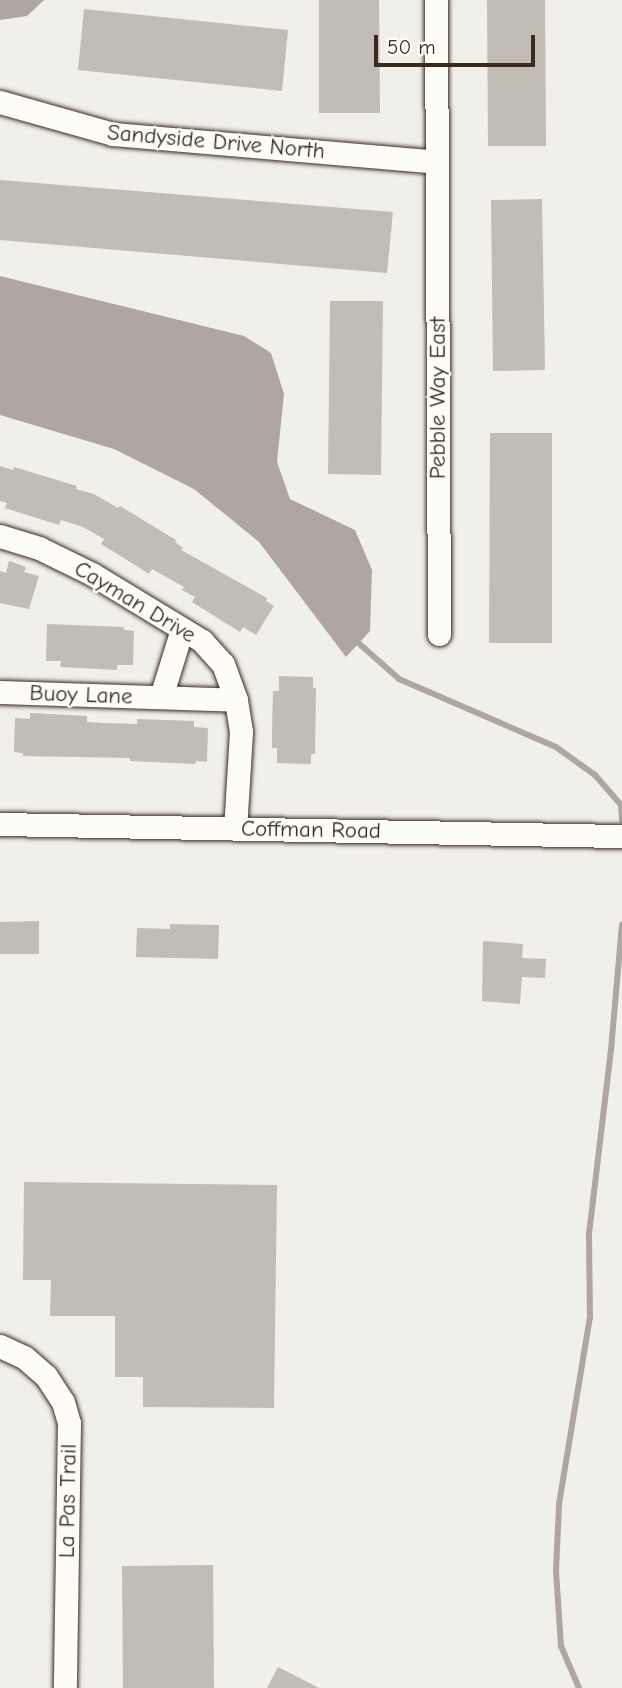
<!DOCTYPE html>
<html>
<head>
<meta charset="utf-8">
<style>
	body { margin:0 }
	#map { position:relative; width:622px; height:1688px; overflow:hidden; background:#f1efea; font-family:"Comic Neue",sans-serif }
	div>[style] { position:absolute }
	.water>* { inset:0; background:#aea69f }
	.stream>* { height:6px; margin:-3px; padding:0 3px; transform-origin:3px; border-radius:3px; background:#aea69f }
	.building>* { inset:0; background:#c1bcb4 }
	.roads { filter:drop-shadow(0 0 2px #3b2a1e) drop-shadow(0 0 2px #3b2a1e) }
	.minor>* { height:23px; margin:-11.5px; padding:0 11.5px; transform-origin:11.5px; border-radius:11.5px; background:#fdfcf7 }
	span { translate:-50% -50%; white-space:nowrap; text-align:center; line-height:1.15; -webkit-text-stroke:5px #fdfcf7; paint-order:stroke }
	.street-label { font-size:23px; color:#3b2a1e }
	.scale { position:absolute; left:374px; top:35px; width:161px; height:32px; box-sizing:border-box; border:4px solid #3b2a1e; border-top:0; padding-left:9px; font-size:21px; line-height:24px; white-space:nowrap; color:#3b2a1e; -webkit-text-stroke:5px #fdfcf7; paint-order:stroke }
</style>
</head>
<body>
<div id="map">
	<div class="water">
		<i style="clip-path:polygon(0 0,44px 0,27px 16px,0 20px)"></i>
		<i style="clip-path:polygon(0 276px,244px 336px,271px 353px,284px 394px,277px 462px,290px 499px,355px 530px,372px 570px,370px 631px,346px 657px,259px 542px,194px 489px,114px 449px,0 415px)"></i>
	</div>
	<div class="stream">
		<i style="left:354px;top:639px;width:60px;rotate:41.6deg"></i>
		<i style="left:399px;top:679px;width:171px;rotate:23.4deg"></i>
		<i style="left:556px;top:747px;width:48px;rotate:35.7deg"></i>
		<i style="left:595px;top:775px;width:40px;rotate:49deg"></i>
		<i style="left:621px;top:805px;width:15px;rotate:86deg"></i>
		<i style="left:579px;top:1688px;width:46px;rotate:-113.2deg"></i>
		<i style="left:561px;top:1646px;width:75px;rotate:-93.8deg"></i>
		<i style="left:556px;top:1571px;width:67px;rotate:-87.4deg"></i>
		<i style="left:559px;top:1504px;width:190px;rotate:-80.6deg"></i>
		<i style="left:590px;top:1317px;width:83px;rotate:-90.7deg"></i>
		<i style="left:589px;top:1234px;width:185px;rotate:-83.2deg"></i>
		<i style="left:611px;top:1050px;width:126px;rotate:-85deg"></i>
	</div>
	<div class="building">
		<i style="clip-path:polygon(319px 0,379px 0,380px 113px,319px 113px)"></i>
		<i style="clip-path:polygon(487px 0,545px 0,546px 146px,488px 146px)"></i>
		<i style="clip-path:polygon(84px 9px,288px 30px,282px 91px,78px 70px)"></i>
		<i style="clip-path:polygon(0 180px,393px 212px,387px 273px,0 240px)"></i>
		<i style="clip-path:polygon(542px 199px,545px 370px,493px 371px,491px 200px)"></i>
		<i style="clip-path:polygon(330px 301px,383px 301px,381px 475px,328px 474px)"></i>
		<i style="clip-path:polygon(490px 433px,552px 433px,552px 643px,489px 643px)"></i>
		<i style="clip-path:polygon(0 466px,13px 470px,14px 467px,77px 486px,76px 489px,94px 494px,118px 508px,120px 506px,176px 540px,175px 542px,183px 548px,181px 550px,267px 598px,266px 601px,274px 606px,256px 635px,243px 627px,240px 632px,192px 602px,195px 597px,182px 590px,184px 587px,152px 569px,149px 574px,135px 565px,101px 544px,104px 539px,83px 527px,61px 520px,59px 525px,5px 508px,7px 503px,0 501px)"></i>
		<i style="clip-path:polygon(9px 561px,26px 567px,24px 572px,39px 576px,29px 609px,0 603px,0 571px,6px 573px)"></i>
		<i style="clip-path:polygon(47px 624px,124px 627px,124px 630px,134px 631px,133px 665px,117px 665px,117px 670px,100px 669px,60px 667px,61px 661px,46px 661px)"></i>
		<i style="clip-path:polygon(279px 676px,313px 677px,313px 688px,316px 688px,315px 754px,311px 754px,311px 764px,277px 763px,277px 748px,272px 748px,272px 731px,273px 691px,279px 691px)"></i>
		<i style="clip-path:polygon(30px 713px,87px 716px,87px 722px,102px 723px,137px 724px,137px 719px,194px 721px,194px 727px,208px 728px,207px 762px,196px 761px,195px 764px,130px 761px,130px 758px,23px 756px,23px 753px,14px 752px,15px 718px,30px 719px)"></i>
		<i style="clip-path:polygon(39px 921px,39px 954px,0 954px,0 922px)"></i>
		<i style="clip-path:polygon(170px 924px,219px 925px,218px 959px,136px 957px,137px 928px,170px 929px)"></i>
		<i style="clip-path:polygon(483px 941px,523px 944px,522px 958px,546px 959px,545px 978px,522px 977px,520px 1004px,482px 1001px)"></i>
		<i style="clip-path:polygon(24px 1182px,277px 1185px,274px 1408px,143px 1407px,143px 1377px,115px 1377px,115px 1316px,50px 1316px,51px 1280px,23px 1280px)"></i>
		<i style="clip-path:polygon(213px 1565px,214px 1688px,123px 1688px,122px 1566px)"></i>
		<i style="clip-path:polygon(278px 1667px,319px 1688px,267px 1688px)"></i>
	</div>
	<div class="roads">
		<div class="minor">
			<i style="left:436px;top:0;width:634px;rotate:89.73deg"></i>
			<i style="left:0;top:102px;width:117px;rotate:15.8deg"></i>
			<i style="left:113px;top:134px;width:325px;rotate:4.9deg"></i>
			<i style="left:0;top:536px;width:41px;rotate:17.1deg"></i>
			<i style="left:39px;top:548px;width:59px;rotate:26.1deg"></i>
			<i style="left:92px;top:574px;width:129px;rotate:31.3deg"></i>
			<i style="left:202px;top:641px;width:31px;rotate:48deg"></i>
			<i style="left:223px;top:664px;width:38px;rotate:70deg"></i>
			<i style="left:236px;top:700px;width:32px;rotate:81deg"></i>
			<i style="left:241px;top:732px;width:97px;rotate:93.5deg"></i>
			<i style="left:0;top:692px;width:236px;rotate:1.9deg"></i>
			<i style="left:161px;top:697px;width:71px;rotate:-72.8deg"></i>
			<i style="left:0;top:824px;width:622px;rotate:1.11deg"></i>
			<i style="left:0;top:1346px;width:26px;rotate:25deg"></i>
			<i style="left:24px;top:1357px;width:29px;rotate:41deg"></i>
			<i style="left:46px;top:1376px;width:31px;rotate:57deg"></i>
			<i style="left:63px;top:1402px;width:22px;rotate:74deg"></i>
			<i style="left:69px;top:1423px;width:265px;rotate:90.9deg"></i>
		</div>
	</div>
	<div class="street-label">
		<span style="left:216px;top:142px;rotate:5deg">Sandyside Drive North</span>
		<span style="left:438px;top:398px;rotate:-90deg">Pebble Way East</span>
		<span style="left:135px;top:602px;rotate:31deg">Cayman Drive</span>
		<span style="left:81px;top:695px;rotate:2deg">Buoy Lane</span>
		<span style="left:311px;top:830px;rotate:1deg">Coffman Road</span>
		<span style="left:68px;top:1501px;rotate:-89deg">La Pas Trail</span>
	</div>
	<div class="scale">50 m</div>
</div>
</body>
</html>
